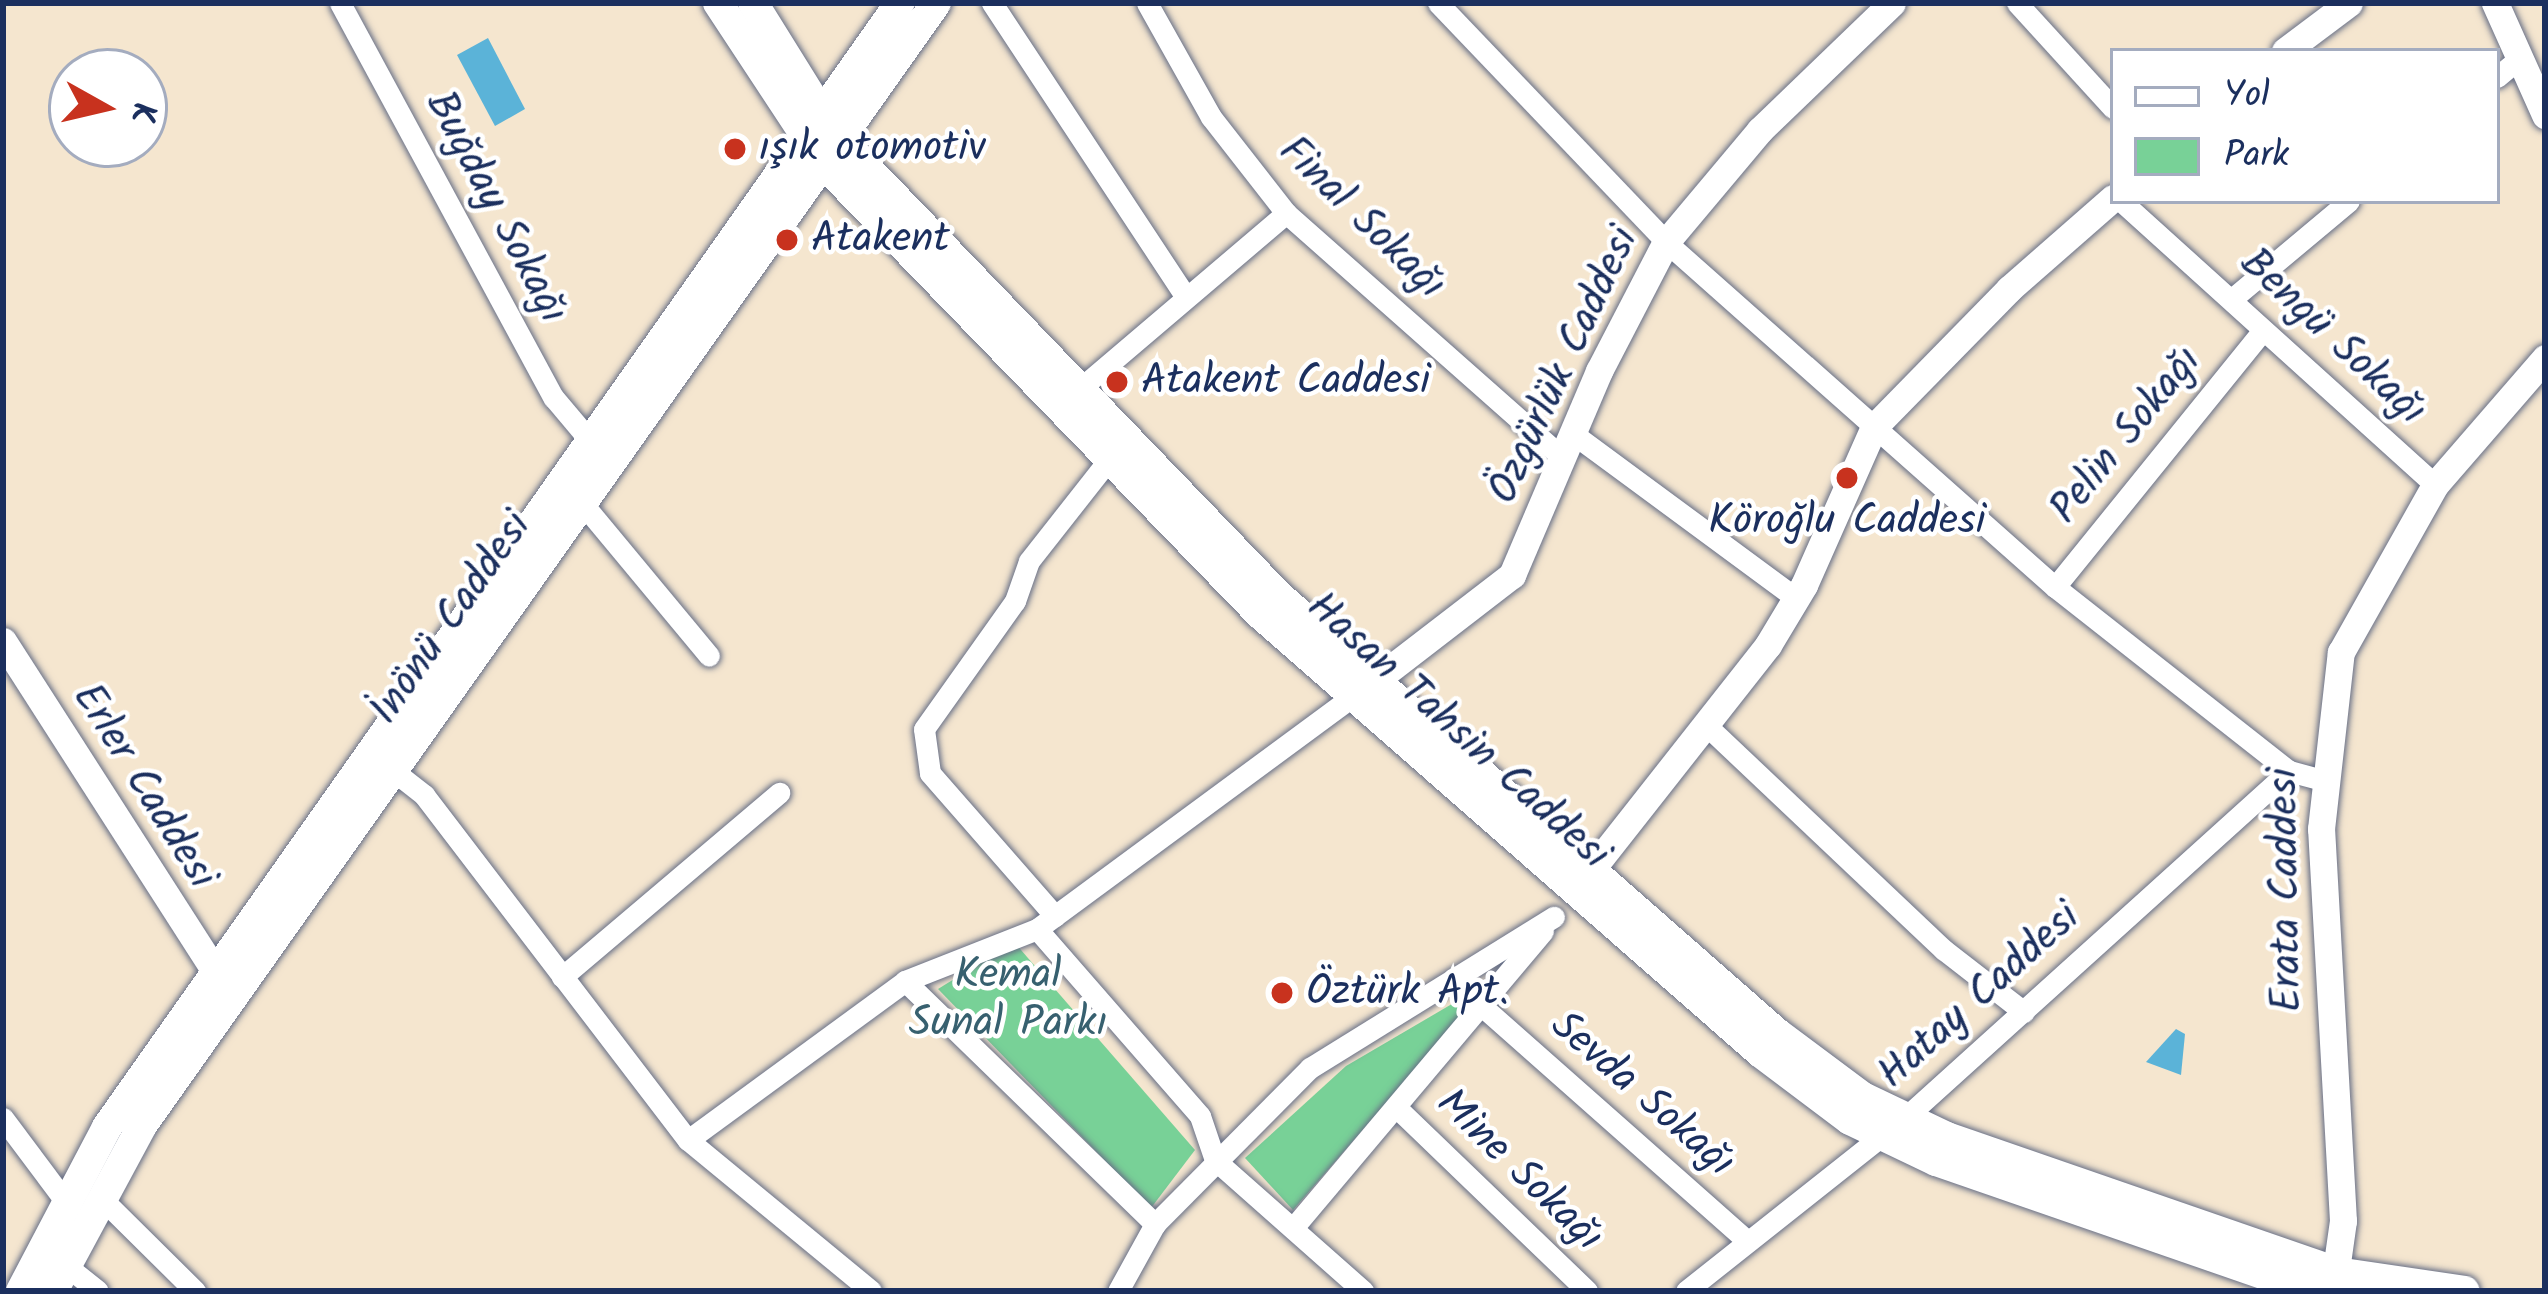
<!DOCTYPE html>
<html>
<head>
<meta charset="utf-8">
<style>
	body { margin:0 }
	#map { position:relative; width:2548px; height:1294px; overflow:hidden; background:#f5e6cf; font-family:Kalam,sans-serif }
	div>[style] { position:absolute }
	.green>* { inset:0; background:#78d197 }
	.water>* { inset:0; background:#5bb3d8 }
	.roads { filter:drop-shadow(0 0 3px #676f86) drop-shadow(0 0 3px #676f86) }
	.minor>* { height:21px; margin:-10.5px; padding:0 10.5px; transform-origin:10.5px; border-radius:10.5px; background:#fff }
	.tertiary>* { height:27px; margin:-13.5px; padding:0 13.5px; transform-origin:13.5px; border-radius:13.5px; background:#fff }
	.secondary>* { height:30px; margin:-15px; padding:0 15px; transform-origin:15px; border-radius:15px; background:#fff }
	.dots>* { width:33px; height:33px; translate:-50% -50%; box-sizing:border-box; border:6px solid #fff; border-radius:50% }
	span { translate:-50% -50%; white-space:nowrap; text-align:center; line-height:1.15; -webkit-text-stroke:9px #fff; paint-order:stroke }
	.poi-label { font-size:42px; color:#1b2f5e }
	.left { translate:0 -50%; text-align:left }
	.street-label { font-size:42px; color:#1b2f5e }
	.park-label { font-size:42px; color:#37606f }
	.frame { position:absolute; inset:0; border:6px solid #1b2f5e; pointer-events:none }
	.legend { position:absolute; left:2110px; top:48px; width:390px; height:156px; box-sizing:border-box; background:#fff; border:3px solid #a4acbf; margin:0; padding:15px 21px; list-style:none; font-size:36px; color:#1b2f5e }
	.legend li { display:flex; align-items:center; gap:24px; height:60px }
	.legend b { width:60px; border:3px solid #a4acbf }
	.north { position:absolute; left:48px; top:48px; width:120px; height:120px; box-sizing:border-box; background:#fff; border:3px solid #a4acbf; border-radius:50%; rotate:98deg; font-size:33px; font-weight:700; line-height:48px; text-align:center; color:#1b2f5e }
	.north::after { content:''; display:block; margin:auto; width:42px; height:54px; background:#c8321e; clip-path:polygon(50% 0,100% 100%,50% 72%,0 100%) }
</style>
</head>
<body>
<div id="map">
	<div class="green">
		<i style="clip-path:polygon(1014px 942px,1195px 1150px,1151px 1208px,938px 989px)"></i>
		<i style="clip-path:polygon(1457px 1001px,1467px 1010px,1293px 1210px,1245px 1158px,1346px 1066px)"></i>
	</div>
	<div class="water">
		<i style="clip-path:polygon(488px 38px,525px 109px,495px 126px,457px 55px)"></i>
		<i style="clip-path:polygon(2176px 1029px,2185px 1034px,2181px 1075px,2146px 1062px)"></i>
	</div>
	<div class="roads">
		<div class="minor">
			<i style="left:340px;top:3px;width:449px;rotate:61.6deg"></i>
			<i style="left:554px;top:398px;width:57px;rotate:49.9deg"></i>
			<i style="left:992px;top:3px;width:352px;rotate:56.6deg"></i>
			<i style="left:1147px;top:3px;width:131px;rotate:60.7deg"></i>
			<i style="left:1211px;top:117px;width:122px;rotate:52deg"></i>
			<i style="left:1286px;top:213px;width:368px;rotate:41.5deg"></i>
			<i style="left:1438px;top:3px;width:330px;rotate:46.3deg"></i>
			<i style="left:1666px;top:242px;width:520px;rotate:41.57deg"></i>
			<i style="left:2055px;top:587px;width:298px;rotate:38.2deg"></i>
			<i style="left:2017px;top:3px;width:142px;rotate:47.6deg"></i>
			<i style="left:2497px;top:77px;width:30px;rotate:-40deg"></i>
			<i style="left:2121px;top:201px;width:423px;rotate:42.1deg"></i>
			<i style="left:2233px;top:298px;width:151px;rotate:-39.9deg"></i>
			<i style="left:1083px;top:386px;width:267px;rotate:-40.4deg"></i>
			<i style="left:1572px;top:433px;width:278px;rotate:36.4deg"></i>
			<i style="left:583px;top:504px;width:197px;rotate:50.3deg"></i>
			<i style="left:2055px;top:587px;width:326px;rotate:-51deg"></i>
			<i style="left:1705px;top:724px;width:329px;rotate:43.4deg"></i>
			<i style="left:1944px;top:950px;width:101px;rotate:37.8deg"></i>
			<i style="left:396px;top:773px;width:36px;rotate:38deg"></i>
			<i style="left:424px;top:795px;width:434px;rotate:52.6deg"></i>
			<i style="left:688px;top:1140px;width:237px;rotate:39.5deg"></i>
			<i style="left:1055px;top:916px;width:190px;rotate:-131.2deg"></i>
			<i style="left:930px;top:773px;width:44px;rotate:-97.8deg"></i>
			<i style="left:924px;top:729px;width:157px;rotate:-54.6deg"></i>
			<i style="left:1015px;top:601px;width:42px;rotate:-70.7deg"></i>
			<i style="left:1029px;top:561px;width:131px;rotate:-51.8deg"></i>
			<i style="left:1037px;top:929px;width:248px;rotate:48.9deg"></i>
			<i style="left:1200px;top:1116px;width:46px;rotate:71.2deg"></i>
			<i style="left:562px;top:977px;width:285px;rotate:-40.3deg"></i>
			<i style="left:905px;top:981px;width:349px;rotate:44.2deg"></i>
			<i style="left:1484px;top:1008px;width:351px;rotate:41.5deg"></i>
			<i style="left:1397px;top:1108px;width:264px;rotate:43.9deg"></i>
			<i style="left:3px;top:1118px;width:104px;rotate:53.2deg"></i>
			<i style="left:688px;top:1140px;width:269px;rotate:-36.2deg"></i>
			<i style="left:905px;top:981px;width:142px;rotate:-21.5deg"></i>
			<i style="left:1037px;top:929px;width:391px;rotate:-36.4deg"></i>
			<i style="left:1215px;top:1160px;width:198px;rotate:41.5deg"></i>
			<i style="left:100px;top:1197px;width:134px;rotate:44.7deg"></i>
			<i style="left:1293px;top:1228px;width:388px;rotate:-49.9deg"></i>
			<i style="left:64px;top:1264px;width:43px;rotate:38.5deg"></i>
			<i style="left:1118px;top:1291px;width:77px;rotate:-61.1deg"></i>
			<i style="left:1155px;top:1224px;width:220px;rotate:-45.2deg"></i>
			<i style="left:1310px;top:1068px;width:287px;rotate:-31.8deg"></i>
			<i style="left:1686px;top:1291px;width:282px;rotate:-38.4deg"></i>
			<i style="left:1907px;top:1116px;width:515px;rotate:-42.09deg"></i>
			<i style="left:2289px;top:771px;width:34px;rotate:15deg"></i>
		</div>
		<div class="tertiary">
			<i style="left:2495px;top:3px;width:123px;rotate:65.9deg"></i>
			<i style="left:2285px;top:51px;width:80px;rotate:-36.9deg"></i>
			<i style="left:3px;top:641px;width:396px;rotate:57.3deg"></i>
			<i style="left:1360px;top:692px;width:192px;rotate:-37.6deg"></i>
			<i style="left:1512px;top:575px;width:222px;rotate:-66.9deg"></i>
			<i style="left:1599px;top:371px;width:145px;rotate:-62.6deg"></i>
			<i style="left:1666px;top:242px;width:146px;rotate:-50deg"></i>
			<i style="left:1760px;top:130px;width:183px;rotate:-43.9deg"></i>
			<i style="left:1580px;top:884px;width:304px;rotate:-51.8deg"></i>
			<i style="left:1768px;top:645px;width:70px;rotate:-59deg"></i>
			<i style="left:1804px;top:585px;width:173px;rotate:-66.1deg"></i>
			<i style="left:1874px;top:427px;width:193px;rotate:-45.6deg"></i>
			<i style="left:2009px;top:289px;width:138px;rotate:-41.2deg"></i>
			<i style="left:2333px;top:1291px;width:71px;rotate:-81.9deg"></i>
			<i style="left:2343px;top:1221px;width:393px;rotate:-93.2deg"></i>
			<i style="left:2321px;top:829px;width:178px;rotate:-83.6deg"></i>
			<i style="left:2341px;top:652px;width:192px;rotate:-60.6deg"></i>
			<i style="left:2435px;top:485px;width:168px;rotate:-49.1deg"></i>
		</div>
		<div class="secondary">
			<i style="left:718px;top:3px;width:193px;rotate:56.6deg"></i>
			<i style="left:824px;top:164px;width:627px;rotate:45.91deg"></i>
			<i style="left:1260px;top:614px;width:666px;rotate:41.23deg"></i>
			<i style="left:1761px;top:1053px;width:111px;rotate:37deg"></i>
			<i style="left:1850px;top:1120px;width:95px;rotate:25.5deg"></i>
			<i style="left:1936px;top:1161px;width:398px;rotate:19.1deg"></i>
			<i style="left:753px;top:3px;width:131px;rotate:58.1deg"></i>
			<i style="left:822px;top:114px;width:70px;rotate:50.2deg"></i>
			<i style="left:867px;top:168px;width:593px;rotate:46.09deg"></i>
			<i style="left:1278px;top:595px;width:664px;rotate:41.28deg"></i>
			<i style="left:1777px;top:1033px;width:107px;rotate:36.7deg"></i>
			<i style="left:1863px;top:1097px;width:93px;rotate:25.5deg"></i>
			<i style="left:1947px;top:1137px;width:412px;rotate:19.1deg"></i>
			<i style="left:2336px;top:1272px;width:130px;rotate:8.4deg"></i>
			<i style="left:21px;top:1291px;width:185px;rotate:-62.3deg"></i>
			<i style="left:107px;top:1127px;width:1376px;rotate:-54.8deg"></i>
			<i style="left:53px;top:1291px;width:190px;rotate:-61.7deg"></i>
			<i style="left:143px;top:1124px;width:1373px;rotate:-54.72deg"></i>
		</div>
	</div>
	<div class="dots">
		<i style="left:735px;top:149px;background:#c8321e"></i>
		<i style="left:787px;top:240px;background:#c8321e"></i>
		<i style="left:1117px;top:382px;background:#c8321e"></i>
		<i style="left:1847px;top:478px;background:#c8321e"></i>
		<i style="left:1282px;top:993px;background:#c8321e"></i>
	</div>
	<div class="poi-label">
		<span class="left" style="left:759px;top:149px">ışık otomotiv</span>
		<span class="left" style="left:811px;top:240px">Atakent</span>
		<span class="left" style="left:1141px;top:382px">Atakent Caddesi</span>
		<span style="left:1847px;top:522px">Köroğlu Caddesi</span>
		<span class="left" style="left:1306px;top:993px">Öztürk Apt.</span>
	</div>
	<div class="street-label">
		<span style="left:495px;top:208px;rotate:62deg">Buğday Sokağı</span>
		<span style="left:1361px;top:219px;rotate:44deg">Final Sokağı</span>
		<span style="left:2332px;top:338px;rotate:43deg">Bengü Sokağı</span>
		<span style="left:1565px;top:366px;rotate:-65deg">Özgürlük Caddesi</span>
		<span style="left:2127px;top:436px;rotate:-51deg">Pelin Sokağı</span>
		<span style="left:452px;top:619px;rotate:-55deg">İnönü Caddesi</span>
		<span style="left:1457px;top:732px;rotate:42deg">Hasan Tahsin Caddesi</span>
		<span style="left:143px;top:787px;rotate:58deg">Erler Caddesi</span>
		<span style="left:2287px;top:890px;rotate:-91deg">Erata Caddesi</span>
		<span style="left:1980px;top:997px;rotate:-42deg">Hatay Caddesi</span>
		<span style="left:1642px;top:1095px;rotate:41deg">Sevda Sokağı</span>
		<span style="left:1519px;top:1171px;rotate:44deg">Mine Sokağı</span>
	</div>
	<div class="park-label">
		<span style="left:1008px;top:1000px">Kemal<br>Sunal Parkı</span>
	</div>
	<div class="frame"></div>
	<ul class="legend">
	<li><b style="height:15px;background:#fff"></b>Yol</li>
	<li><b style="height:33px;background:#78d197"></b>Park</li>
	</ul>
	<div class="north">K</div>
</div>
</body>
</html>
